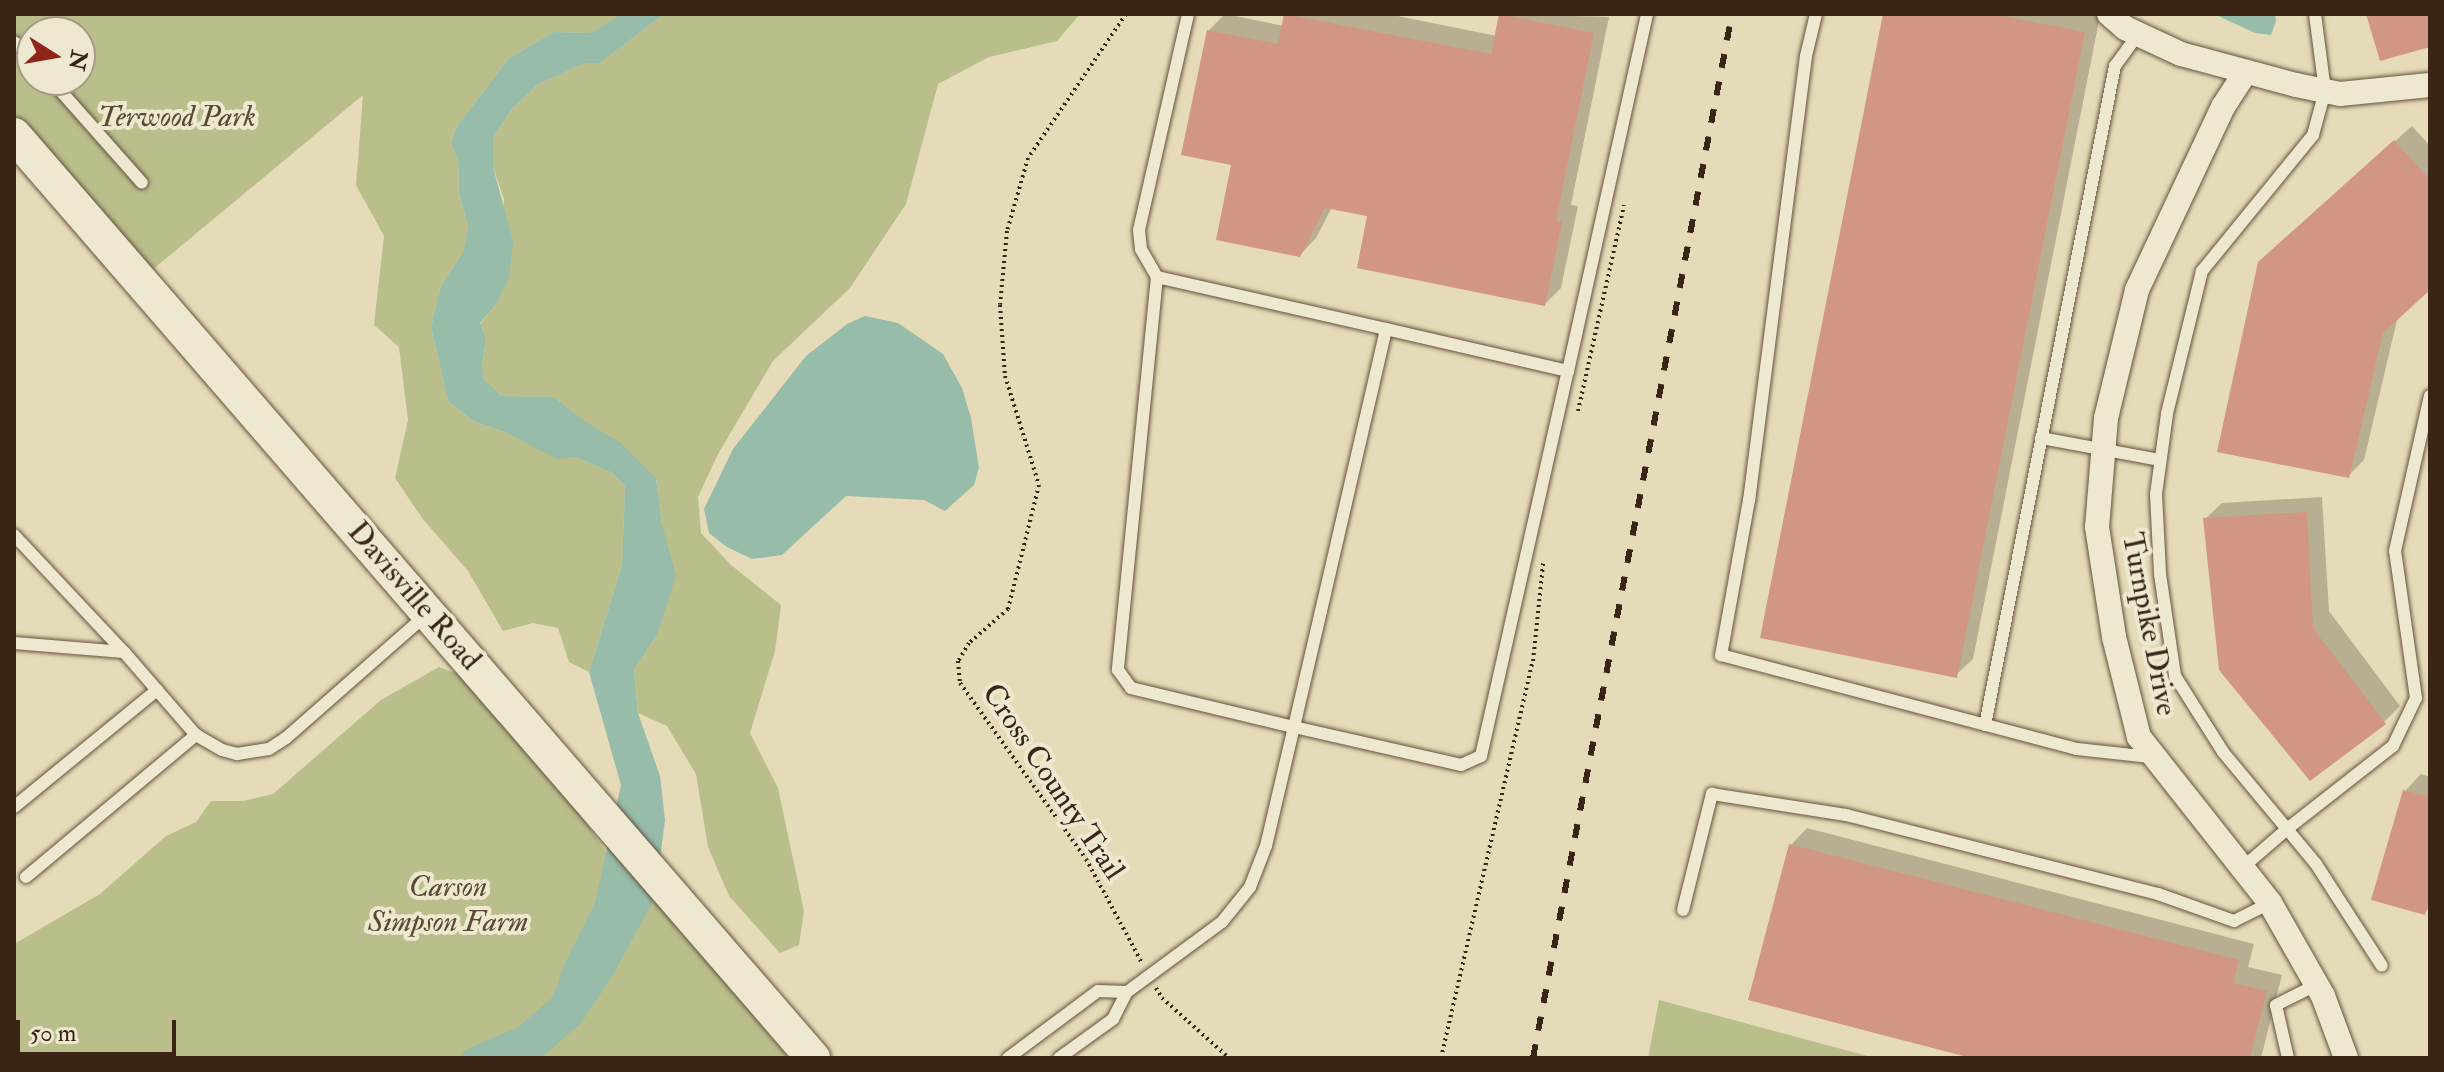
<!DOCTYPE html>
<html>
<head>
<meta charset="utf-8">
<style>
	body { margin:0 }
	#map { position:relative; width:2444px; height:1072px; overflow:hidden; background:#e6dbb8; font-family:"IM FELL Double Pica",serif }
	div>[style] { position:absolute }
	.green>* { inset:0; background:#b9be8b }
	.water>* { inset:0; background:#97bca9 }
	.shadow>* { inset:0; background:#0003 }
	.building>* { inset:0; background:#d29684 }
	.path>* { height:4px; margin-top:-2px; transform-origin:0; background:repeating-linear-gradient(90deg,#3a2416 0 2px,transparent 0 6px) }
	.roads { filter:drop-shadow(0 0 2px #65523e) drop-shadow(0 0 2px #65523e) }
	.lane>* { height:12px; margin:-6px; padding:0 6px; transform-origin:6px; border-radius:6px; background:#efe8d1 }
	.street>* { height:24px; margin:-12px; padding:0 12px; transform-origin:12px; border-radius:12px; background:#efe8d1 }
	.secondary>* { height:34px; margin:-17px; padding:0 17px; transform-origin:17px; border-radius:17px; background:#efe8d1 }
	.rail>* { height:6px; margin-top:-3px; transform-origin:0; background:repeating-linear-gradient(90deg,#3a2416 0 14px,transparent 0 28px) }
	span { translate:-50% -50%; white-space:nowrap; text-align:center; line-height:1.15; -webkit-text-stroke:8px #efe8d1; paint-order:stroke }
	.park-label { font-size:30px; color:#5a4a33; font-style:italic }
	.street-label { font-size:30px; color:#3a2416 }
	.frame { position:absolute; inset:0; border:16px solid #3a2416; pointer-events:none }
	.north { position:absolute; left:16px; top:16px; width:80px; height:80px; box-sizing:border-box; background:#efe8d1; border:2px solid #a79a86; border-radius:50%; rotate:101deg; font-size:22px; font-weight:700; line-height:32px; text-align:center; color:#3a2416 }
	.north::after { content:''; display:block; margin:auto; width:28px; height:36px; background:#8f2418; clip-path:polygon(50% 0,100% 100%,50% 72%,0 100%) }
	.scale { position:absolute; left:16px; top:1020px; width:160px; height:36px; box-sizing:border-box; border:4px solid #3a2416; border-top:0; padding-left:10px; font-size:24px; line-height:28px; white-space:nowrap; color:#3a2416; -webkit-text-stroke:6px #efe8d1; paint-order:stroke }
</style>
</head>
<body>
<div id="map">
	<div class="green">
		<i style="clip-path:polygon(evenodd,14px 14px,621px 14px,591px 33px,553px 32px,508px 59px,457px 126px,451px 142px,458px 161px,459px 193px,468px 227px,463px 252px,440px 288px,431px 327px,448px 401px,473px 421px,504px 432px,557px 458px,576px 457px,612px 473px,625px 486px,622px 565px,589px 672px,569px 662px,558px 628px,533px 623px,503px 631px,468px 571px,422px 518px,395px 478px,408px 420px,399px 347px,374px 325px,384px 236px,356px 185px,363px 95px,140px 280px,14px 126px,14px 14px,32px 32px,80px 32px,80px 80px,32px 80px,32px 32px)"></i>
		<i style="clip-path:polygon(664px 14px,1080px 14px,1057px 41px,989px 57px,938px 84px,906px 204px,850px 288px,773px 361px,718px 454px,698px 497px,701px 533px,731px 565px,781px 605px,775px 651px,750px 733px,778px 788px,804px 911px,799px 945px,780px 953px,729px 896px,708px 847px,696px 774px,667px 726px,638px 713px,634px 669px,657px 635px,662px 524px,656px 478px,554px 397px,502px 396px,484px 379px,482px 367px,486px 339px,480px 324px,495px 306px,504px 199px,493px 167px,493px 137px,512px 109px,537px 85px,585px 63px,600px 63px)"></i>
		<i style="clip-path:polygon(439px 667px,461px 675px,569px 798px,607px 854px,651px 904px,655px 898px,789px 1058px,14px 1058px,14px 944px,100px 894px,166px 836px,196px 822px,211px 801px,243px 801px,273px 794px,381px 700px)"></i>
		<i style="clip-path:polygon(1659px 1000px,1875px 1058px,1648px 1058px)"></i>
	</div>
	<div class="water">
		<i style="clip-path:polygon(621px 14px,664px 14px,600px 63px,585px 63px,537px 85px,512px 109px,493px 137px,493px 167px,513px 241px,509px 278px,495px 306px,480px 323px,486px 339px,482px 367px,484px 379px,502px 396px,554px 397px,586px 422px,621px 443px,656px 478px,662px 524px,676px 576px,657px 635px,634px 669px,638px 713px,660px 776px,665px 820px,655px 898px,611px 978px,581px 1023px,541px 1058px,458px 1058px,465px 1050px,518px 1027px,552px 998px,566px 961px,595px 903px,621px 785px,589px 672px,622px 565px,625px 486px,612px 473px,576px 457px,557px 459px,504px 432px,473px 421px,448px 401px,431px 327px,440px 288px,463px 252px,468px 227px,459px 193px,458px 161px,451px 142px,457px 126px,508px 59px,553px 32px,591px 33px)"></i>
		<i style="clip-path:polygon(2214px 14px,2275px 14px,2276px 21px,2271px 35px,2255px 33px)"></i>
		<i style="clip-path:polygon(865px 316px,898px 323px,943px 354px,962px 388px,971px 418px,979px 468px,974px 485px,945px 511px,924px 500px,846px 496px,782px 555px,752px 559px,727px 547px,709px 533px,704px 509px,733px 449px,806px 356px,847px 324px)"></i>
	</div>
	<div class="shadow">
		<i style="clip-path:polygon(1225px 14px,1284px 26px,1286px 14px,1388px 14px,1497px 36px,1502px 14px,1609px 17px,1571px 205px,1578px 206px,1561px 288px,1545px 304px,1370px 215px,1332px 207px,1316px 238px,1300px 255px,1209px 30px)"></i>
		<i style="clip-path:polygon(1885px 14px,2100px 16px,1973px 659px,1956px 675px)"></i>
		<i style="clip-path:polygon(2412px 126px,2430px 146px,2430px 288px,2398px 316px,2364px 460px,2348px 476px,2277px 246px)"></i>
		<i style="clip-path:polygon(2322px 497px,2329px 611px,2400px 706px,2384px 722px,2205px 519px,2222px 503px)"></i>
		<i style="clip-path:polygon(2421px 774px,2430px 777px,2430px 907px,2424px 913px,2405px 791px)"></i>
		<i style="clip-path:polygon(1807px 828px,2254px 944px,2248px 967px,2282px 975px,2261px 1058px,1979px 1058px,1791px 845px)"></i>
	</div>
	<div class="building">
		<i style="clip-path:polygon(1284px 14px,1491px 54px,1499px 14px,1594px 33px,1556px 221px,1562px 222px,1545px 306px,1357px 268px,1367px 216px,1325px 208px,1300px 257px,1216px 240px,1231px 165px,1181px 155px,1207px 30px,1278px 44px)"></i>
		<i style="clip-path:polygon(1883px 14px,1993px 14px,2085px 32px,1957px 678px,1760px 638px)"></i>
		<i style="clip-path:polygon(2366px 14px,2430px 14px,2430px 47px,2380px 61px)"></i>
		<i style="clip-path:polygon(2394px 140px,2430px 180px,2430px 290px,2383px 333px,2349px 478px,2217px 452px,2258px 262px)"></i>
		<i style="clip-path:polygon(2307px 512px,2313px 628px,2386px 724px,2310px 781px,2219px 670px,2203px 518px)"></i>
		<i style="clip-path:polygon(2403px 790px,2430px 797px,2430px 897px,2425px 915px,2371px 900px)"></i>
		<i style="clip-path:polygon(1789px 844px,2239px 960px,2233px 983px,2267px 991px,2250px 1058px,1971px 1058px,1748px 1000px)"></i>
	</div>
	<div class="path">
		<i style="left:1126px;top:14px;width:174px;rotate:124.2deg"></i>
		<i style="left:1028px;top:158px;width:76px;rotate:106deg"></i>
		<i style="left:1007px;top:231px;width:74px;rotate:95.4deg"></i>
		<i style="left:1000px;top:305px;width:71px;rotate:86deg"></i>
		<i style="left:1005px;top:376px;width:114px;rotate:72.7deg"></i>
		<i style="left:1039px;top:485px;width:128px;rotate:104deg"></i>
		<i style="left:1008px;top:609px;width:52px;rotate:138.9deg"></i>
		<i style="left:969px;top:643px;width:21px;rotate:121deg"></i>
		<i style="left:958px;top:661px;width:22px;rotate:85deg"></i>
		<i style="left:960px;top:683px;width:216px;rotate:54.4deg"></i>
		<i style="left:1086px;top:859px;width:118px;rotate:61.7deg"></i>
		<i style="left:1578px;top:411px;width:211px;rotate:-77.4deg"></i>
		<i style="left:1156px;top:988px;width:12px;rotate:59deg"></i>
		<i style="left:1162px;top:998px;width:90px;rotate:41.8deg"></i>
		<i style="left:1441px;top:1058px;width:408px;rotate:-77deg"></i>
		<i style="left:1533px;top:661px;width:98px;rotate:-84.1deg"></i>
	</div>
	<div class="roads">
		<div class="lane">
			<i style="left:1816px;top:14px;width:43px;rotate:103.4deg"></i>
			<i style="left:1806px;top:56px;width:448px;rotate:97.3deg"></i>
			<i style="left:1749px;top:500px;width:158px;rotate:100.2deg"></i>
			<i style="left:1721px;top:655px;width:368px;rotate:14.8deg"></i>
			<i style="left:2077px;top:749px;width:74px;rotate:6.2deg"></i>
			<i style="left:2315px;top:14px;width:78px;rotate:82.6deg"></i>
			<i style="left:2325px;top:91px;width:46px;rotate:105.3deg"></i>
			<i style="left:2313px;top:135px;width:176px;rotate:129.2deg"></i>
			<i style="left:2202px;top:271px;width:147px;rotate:103.8deg"></i>
			<i style="left:2167px;top:414px;width:81px;rotate:97.8deg"></i>
			<i style="left:2156px;top:494px;width:80px;rotate:87.1deg"></i>
			<i style="left:2160px;top:574px;width:103px;rotate:81.6deg"></i>
			<i style="left:2175px;top:676px;width:90px;rotate:57.7deg"></i>
			<i style="left:2223px;top:752px;width:100px;rotate:50.3deg"></i>
			<i style="left:2287px;top:829px;width:135px;rotate:-38.1deg"></i>
			<i style="left:2393px;top:746px;width:53px;rotate:-64.4deg"></i>
			<i style="left:2416px;top:698px;width:148px;rotate:-98.1deg"></i>
			<i style="left:2395px;top:551px;width:159px;rotate:-77.3deg"></i>
			<i style="left:14px;top:42px;width:24px;rotate:42deg"></i>
			<i style="left:51px;top:80px;width:137px;rotate:48.5deg"></i>
			<i style="left:1157px;top:277px;width:32px;rotate:-120deg"></i>
			<i style="left:1141px;top:249px;width:19px;rotate:-96deg"></i>
			<i style="left:1139px;top:230px;width:221px;rotate:-77.2deg"></i>
			<i style="left:1568px;top:371px;width:366px;rotate:-77.5deg"></i>
			<i style="left:2041px;top:438px;width:121px;rotate:10.5deg"></i>
			<i style="left:14px;top:535px;width:161px;rotate:46.8deg"></i>
			<i style="left:124px;top:652px;width:110px;rotate:49.1deg"></i>
			<i style="left:196px;top:735px;width:30px;rotate:30deg"></i>
			<i style="left:222px;top:750px;width:16px;rotate:15deg"></i>
			<i style="left:237px;top:754px;width:32px;rotate:-9deg"></i>
			<i style="left:269px;top:749px;width:20px;rotate:-33deg"></i>
			<i style="left:286px;top:738px;width:186px;rotate:-41.3deg"></i>
			<i style="left:14px;top:643px;width:110px;rotate:4.7deg"></i>
			<i style="left:1985px;top:725px;width:672px;rotate:-78.84deg"></i>
			<i style="left:2115px;top:66px;width:39px;rotate:-54deg"></i>
			<i style="left:14px;top:807px;width:185px;rotate:-39.3deg"></i>
			<i style="left:2242px;top:868px;width:60px;rotate:-40.9deg"></i>
			<i style="left:2287px;top:829px;width:45px;rotate:50.4deg"></i>
			<i style="left:2316px;top:864px;width:121px;rotate:57.1deg"></i>
			<i style="left:26px;top:877px;width:222px;rotate:-39.9deg"></i>
			<i style="left:1683px;top:910px;width:120px;rotate:-76deg"></i>
			<i style="left:1712px;top:794px;width:136px;rotate:8.9deg"></i>
			<i style="left:1846px;top:815px;width:322px;rotate:14.2deg"></i>
			<i style="left:2158px;top:894px;width:81px;rotate:19.6deg"></i>
			<i style="left:2234px;top:921px;width:40px;rotate:-26.6deg"></i>
			<i style="left:1008px;top:1058px;width:112px;rotate:-36.7deg"></i>
			<i style="left:1098px;top:991px;width:29px;rotate:2deg"></i>
			<i style="left:1059px;top:1058px;width:67px;rotate:-35.8deg"></i>
			<i style="left:1113px;top:1019px;width:30px;rotate:-63deg"></i>
			<i style="left:1127px;top:992px;width:118px;rotate:-36.4deg"></i>
			<i style="left:1222px;top:922px;width:45px;rotate:-51.3deg"></i>
			<i style="left:1250px;top:887px;width:44px;rotate:-68.7deg"></i>
			<i style="left:1266px;top:846px;width:122px;rotate:-76.8deg"></i>
			<i style="left:1294px;top:727px;width:119px;rotate:-76.9deg"></i>
			<i style="left:1321px;top:611px;width:289px;rotate:-77deg"></i>
			<i style="left:1386px;top:329px;width:235px;rotate:-167.2deg"></i>
			<i style="left:1157px;top:277px;width:395px;rotate:95.7deg"></i>
			<i style="left:1118px;top:670px;width:22px;rotate:54deg"></i>
			<i style="left:1131px;top:688px;width:168px;rotate:13.5deg"></i>
			<i style="left:1294px;top:727px;width:171px;rotate:12.8deg"></i>
			<i style="left:1461px;top:765px;width:22px;rotate:-24deg"></i>
			<i style="left:1481px;top:756px;width:395px;rotate:-77.3deg"></i>
			<i style="left:1568px;top:371px;width:187px;rotate:-167deg"></i>
			<i style="left:2288px;top:1058px;width:54px;rotate:-102.8deg"></i>
			<i style="left:2276px;top:1005px;width:45px;rotate:-26.6deg"></i>
		</div>
		<div class="street">
			<i style="left:2109px;top:14px;width:21px;rotate:41deg"></i>
			<i style="left:2125px;top:28px;width:62px;rotate:24.9deg"></i>
			<i style="left:2181px;top:54px;width:119px;rotate:15.1deg"></i>
			<i style="left:2296px;top:85px;width:45px;rotate:11.6deg"></i>
			<i style="left:2340px;top:94px;width:90px;rotate:-5.7deg"></i>
			<i style="left:2245px;top:73px;width:40px;rotate:122.9deg"></i>
			<i style="left:2223px;top:107px;width:202px;rotate:115.2deg"></i>
			<i style="left:2137px;top:290px;width:132px;rotate:103.6deg"></i>
			<i style="left:2106px;top:418px;width:109px;rotate:94.7deg"></i>
			<i style="left:2097px;top:527px;width:111px;rotate:81.2deg"></i>
			<i style="left:2114px;top:637px;width:103px;rotate:76deg"></i>
			<i style="left:2139px;top:737px;width:211px;rotate:51.7deg"></i>
			<i style="left:2270px;top:903px;width:107px;rotate:60.3deg"></i>
			<i style="left:2323px;top:996px;width:66px;rotate:69.6deg"></i>
		</div>
		<div class="secondary">
			<i style="left:14px;top:135px;width:1221px;rotate:49.12deg"></i>
		</div>
	</div>
	<div class="rail">
		<i style="left:1533px;top:1058px;width:1063px;rotate:-79.21deg"></i>
	</div>
	<div class="park-label">
		<span style="left:177px;top:117px">Terwood Park</span>
		<span style="left:448px;top:904px">Carson<br>Simpson Farm</span>
	</div>
	<div class="street-label">
		<span style="left:414px;top:596px;rotate:49deg">Davisville Road</span>
		<span style="left:2149px;top:624px;rotate:79deg">Turnpike Drive</span>
		<span style="left:1053px;top:782px;rotate:56deg">Cross County Trail</span>
	</div>
	<div class="frame"></div>
	<div class="north">N</div>
	<div class="scale">50 m</div>
</div>
</body>
</html>
